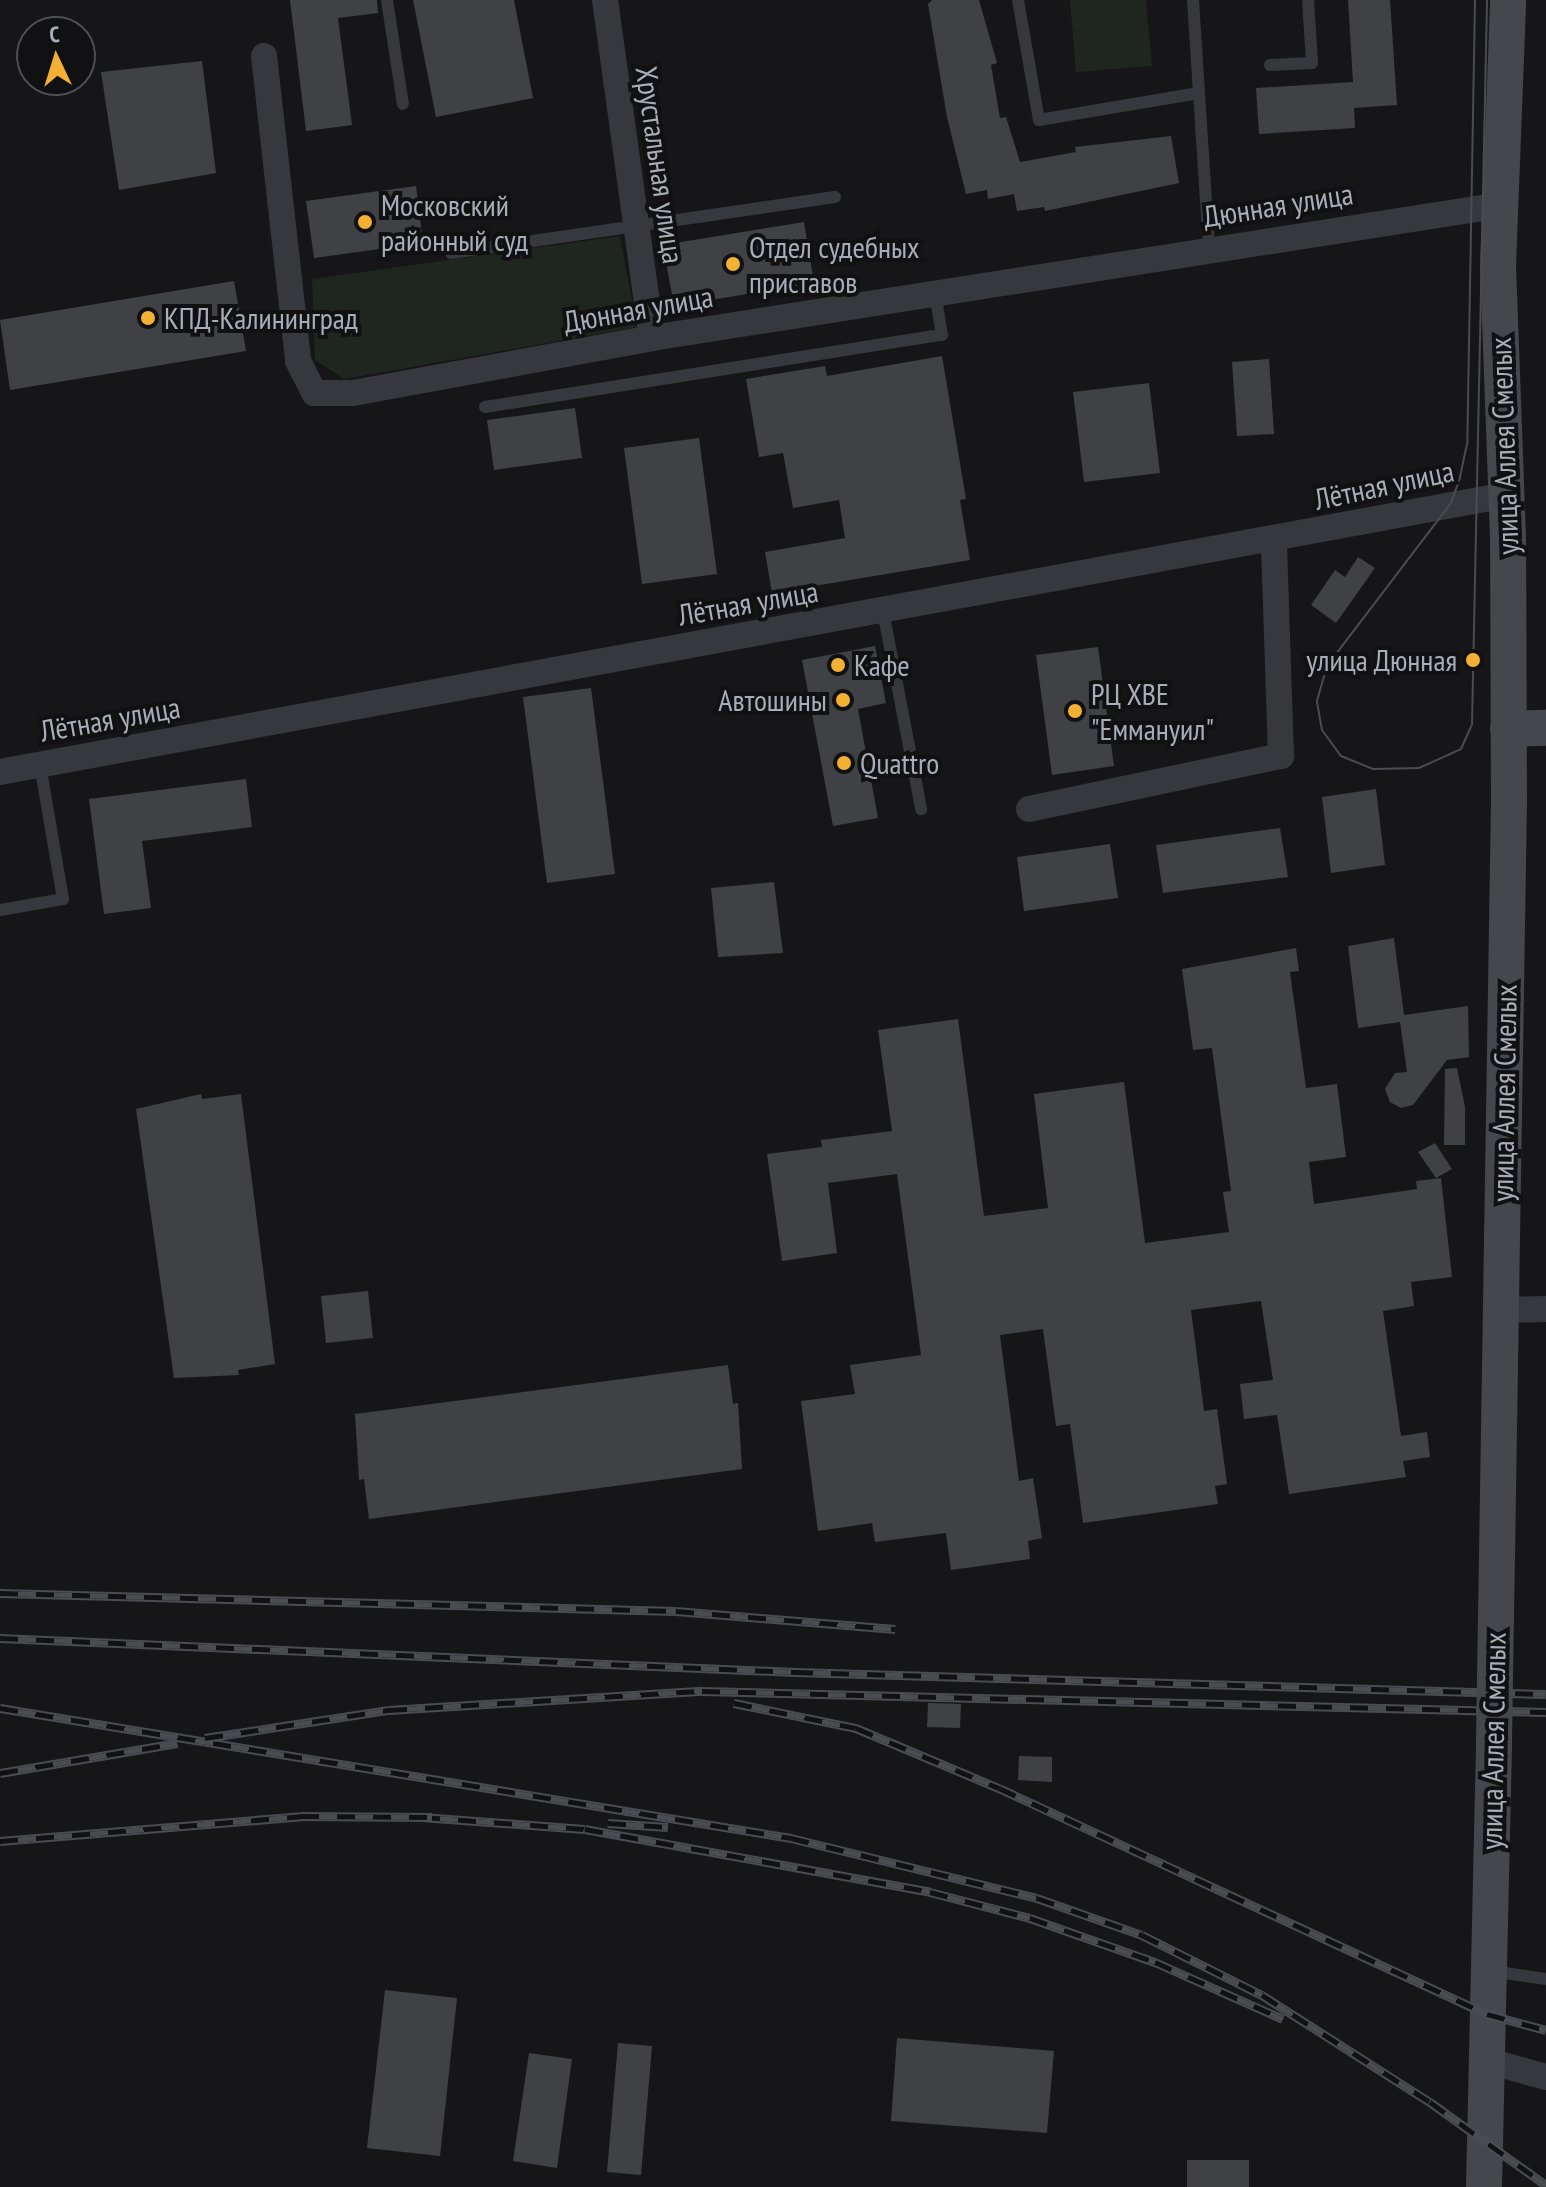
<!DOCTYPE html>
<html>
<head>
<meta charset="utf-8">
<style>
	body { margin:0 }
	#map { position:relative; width:1546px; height:2187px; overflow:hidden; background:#161618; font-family:"PT Sans Narrow",sans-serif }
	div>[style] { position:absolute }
	.green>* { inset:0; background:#1e261f }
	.building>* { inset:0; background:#404145 }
	.lane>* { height:12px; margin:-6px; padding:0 6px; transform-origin:6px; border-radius:6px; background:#37383d }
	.street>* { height:26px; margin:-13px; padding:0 13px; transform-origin:13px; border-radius:13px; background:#37383d }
	.secondary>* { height:36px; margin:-18px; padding:0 18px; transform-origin:18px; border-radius:18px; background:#45474d }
	.tram>* { height:2px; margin:-1px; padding:0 1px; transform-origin:1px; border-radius:1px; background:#4a4c52 }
	.rail>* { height:9px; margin-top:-4.5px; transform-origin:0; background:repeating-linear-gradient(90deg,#111113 0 18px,#4a4c52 0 36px); box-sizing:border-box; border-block:2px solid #4a4c52 }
	.secondary-bridge>* { height:36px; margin:-18px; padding:0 18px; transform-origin:18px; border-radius:18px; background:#45474d }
	.dots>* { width:22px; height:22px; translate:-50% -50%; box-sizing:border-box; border:4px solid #111113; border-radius:50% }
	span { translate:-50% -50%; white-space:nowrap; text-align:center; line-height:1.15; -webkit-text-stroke:8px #111113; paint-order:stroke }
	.street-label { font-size:30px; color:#a8adb8 }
	.poi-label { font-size:30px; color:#a8adb8 }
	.left { translate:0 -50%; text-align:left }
	.right { translate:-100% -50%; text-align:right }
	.north { position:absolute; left:16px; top:16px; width:80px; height:80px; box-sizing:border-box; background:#111113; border:2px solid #4d4f55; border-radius:50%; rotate:356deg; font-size:22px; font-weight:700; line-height:32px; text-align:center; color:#a8adb8 }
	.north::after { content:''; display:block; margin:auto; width:28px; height:36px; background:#f2b134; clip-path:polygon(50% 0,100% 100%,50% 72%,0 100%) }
</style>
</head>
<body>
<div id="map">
	<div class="green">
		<i style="clip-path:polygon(1070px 0,1146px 0,1152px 66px,1076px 72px)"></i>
		<i style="clip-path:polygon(620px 236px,637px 327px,344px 379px,315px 360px,312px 279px)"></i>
	</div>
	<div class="building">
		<i style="clip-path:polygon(290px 0,377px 0,378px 13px,338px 18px,352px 125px,306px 131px)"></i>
		<i style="clip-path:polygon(413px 0,514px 0,533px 98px,436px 117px)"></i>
		<i style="clip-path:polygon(932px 0,979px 0,997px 63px,991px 65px,1000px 118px,1006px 117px,1020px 162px,1076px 152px,1075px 147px,1171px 136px,1179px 183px,1045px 211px,1044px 207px,1017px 211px,1014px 194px,988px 199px,987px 190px,966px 194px,947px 117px,928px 4px)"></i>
		<i style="clip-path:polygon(1348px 0,1390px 0,1397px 105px,1354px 108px,1355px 128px,1259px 134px,1256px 88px,1353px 82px)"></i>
		<i style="clip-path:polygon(202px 61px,216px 173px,119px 190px,101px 72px)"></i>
		<i style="clip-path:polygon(416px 186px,423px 243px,314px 258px,306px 201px)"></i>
		<i style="clip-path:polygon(804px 222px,814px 283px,674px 306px,663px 245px)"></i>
		<i style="clip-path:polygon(234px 281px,246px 351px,10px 390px,0 320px)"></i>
		<i style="clip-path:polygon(942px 356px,966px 499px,960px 500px,970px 560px,772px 593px,765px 552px,845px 538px,839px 500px,793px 508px,783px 453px,759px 457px,746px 379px,825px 366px,827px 376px)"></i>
		<i style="clip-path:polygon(1269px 359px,1274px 434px,1237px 436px,1232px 362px)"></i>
		<i style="clip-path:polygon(1149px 383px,1160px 473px,1084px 482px,1073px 392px)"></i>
		<i style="clip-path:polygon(575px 408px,582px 458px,494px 470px,487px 420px)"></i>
		<i style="clip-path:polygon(699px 438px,717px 574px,642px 584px,624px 448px)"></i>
		<i style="clip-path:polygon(1358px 557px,1375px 568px,1336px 623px,1311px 605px,1335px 570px,1345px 577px)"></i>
		<i style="clip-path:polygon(875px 646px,886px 703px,858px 709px,878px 818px,833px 826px,802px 660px)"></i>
		<i style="clip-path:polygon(1098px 647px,1114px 766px,1052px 775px,1036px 655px)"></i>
		<i style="clip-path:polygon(591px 688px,615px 874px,547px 883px,523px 697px)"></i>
		<i style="clip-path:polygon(246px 779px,252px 827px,142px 841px,151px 908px,104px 914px,89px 799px)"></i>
		<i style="clip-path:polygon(1376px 789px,1385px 865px,1331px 873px,1322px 797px)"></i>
		<i style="clip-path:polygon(1280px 828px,1288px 877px,1163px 893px,1156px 845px)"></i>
		<i style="clip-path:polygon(1110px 844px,1118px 898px,1024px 911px,1017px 857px)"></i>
		<i style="clip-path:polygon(774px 882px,783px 953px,718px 957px,711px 888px)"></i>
		<i style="clip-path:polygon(1394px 938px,1404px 1015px,1468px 1006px,1469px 1057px,1447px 1060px,1413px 1105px,1401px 1108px,1390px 1102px,1385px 1089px,1395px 1073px,1407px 1072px,1400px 1022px,1358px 1028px,1348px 946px)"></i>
		<i style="clip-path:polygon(1296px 948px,1299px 971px,1290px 972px,1306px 1088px,1337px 1084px,1346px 1157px,1309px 1162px,1314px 1204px,1417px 1189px,1416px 1181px,1441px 1178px,1452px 1277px,1411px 1282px,1414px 1306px,1383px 1311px,1401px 1436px,1427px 1432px,1430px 1457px,1403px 1461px,1406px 1477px,1289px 1494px,1277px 1415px,1244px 1419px,1240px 1384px,1273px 1380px,1261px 1301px,1191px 1310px,1204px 1411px,1217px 1409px,1227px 1484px,1215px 1486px,1218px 1504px,1083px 1523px,1070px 1424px,1056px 1426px,1043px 1329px,1000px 1335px,1019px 1481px,1033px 1478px,1042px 1538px,1028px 1541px,1030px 1559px,951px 1570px,946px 1533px,875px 1542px,872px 1523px,818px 1531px,801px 1401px,855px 1394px,850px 1365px,921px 1355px,897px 1174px,828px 1183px,837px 1253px,782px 1261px,767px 1154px,822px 1147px,821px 1140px,892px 1131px,878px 1030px,958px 1019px,984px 1216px,1048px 1208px,1034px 1094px,1124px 1082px,1145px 1243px,1229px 1232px,1223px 1192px,1231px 1191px,1212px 1048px,1193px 1050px,1182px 969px)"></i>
		<i style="clip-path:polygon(1457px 1068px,1465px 1107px,1465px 1145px,1444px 1145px,1445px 1069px)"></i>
		<i style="clip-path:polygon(201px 1094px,202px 1099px,241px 1094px,275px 1364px,238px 1370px,239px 1375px,174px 1378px,136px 1109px)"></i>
		<i style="clip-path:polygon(1435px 1143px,1452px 1169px,1436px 1178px,1418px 1152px)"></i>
		<i style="clip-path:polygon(368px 1291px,373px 1338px,326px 1343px,321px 1296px)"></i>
		<i style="clip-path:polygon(728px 1365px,733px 1404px,738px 1403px,742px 1469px,369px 1519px,364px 1479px,359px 1480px,355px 1414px)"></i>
		<i style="clip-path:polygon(928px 1703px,961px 1704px,960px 1728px,927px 1727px)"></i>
		<i style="clip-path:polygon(1019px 1756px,1052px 1757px,1052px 1782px,1018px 1780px)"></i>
		<i style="clip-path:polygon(385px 1990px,457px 1998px,440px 2156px,367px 2148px)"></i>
		<i style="clip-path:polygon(897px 2038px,1054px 2051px,1047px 2133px,891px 2121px)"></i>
		<i style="clip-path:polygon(618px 2043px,652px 2046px,641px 2175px,607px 2172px)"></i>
		<i style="clip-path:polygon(529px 2053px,572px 2059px,557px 2168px,513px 2161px)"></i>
		<i style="clip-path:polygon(1187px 2160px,1249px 2160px,1249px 2187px,1187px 2187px)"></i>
	</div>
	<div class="lane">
		<i style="left:387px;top:0;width:105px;rotate:81.3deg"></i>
		<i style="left:1018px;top:0;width:122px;rotate:80.1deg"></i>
		<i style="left:1039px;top:120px;width:162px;rotate:-9.6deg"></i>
		<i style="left:1193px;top:0;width:250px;rotate:86.3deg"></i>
		<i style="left:1270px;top:65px;width:42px;rotate:-2.7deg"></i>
		<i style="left:1312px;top:63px;width:63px;rotate:-93.6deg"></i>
		<i style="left:451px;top:253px;width:388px;rotate:-8.3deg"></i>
		<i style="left:485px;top:407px;width:463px;rotate:-9deg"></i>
		<i style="left:942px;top:335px;width:43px;rotate:-99.5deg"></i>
		<i style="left:883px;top:611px;width:202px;rotate:79.1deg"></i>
		<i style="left:0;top:910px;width:64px;rotate:-9.9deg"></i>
		<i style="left:63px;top:899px;width:137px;rotate:-99.7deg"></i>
		<i style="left:1491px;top:1971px;width:56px;rotate:8.3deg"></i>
	</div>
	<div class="street">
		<i style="left:605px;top:0;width:341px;rotate:82.1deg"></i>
		<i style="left:264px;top:56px;width:307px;rotate:83.6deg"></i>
		<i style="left:298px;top:361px;width:36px;rotate:63deg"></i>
		<i style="left:314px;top:393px;width:39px"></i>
		<i style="left:353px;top:393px;width:304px;rotate:-10.4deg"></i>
		<i style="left:652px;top:338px;width:859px;rotate:-8.9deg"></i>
		<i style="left:0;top:772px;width:1531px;rotate:-10.42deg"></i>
		<i style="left:1029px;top:809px;width:258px;rotate:-11.9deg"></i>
		<i style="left:1281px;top:756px;width:216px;rotate:-91.9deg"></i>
		<i style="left:1500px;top:1310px;width:46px;rotate:-1.2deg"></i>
		<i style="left:1485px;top:2060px;width:63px;rotate:15.6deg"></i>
	</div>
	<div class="secondary">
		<i style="left:1508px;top:729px;width:38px;rotate:-2deg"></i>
		<i style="left:1496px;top:1618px;width:814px;rotate:-89.09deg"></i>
		<i style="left:1509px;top:804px;width:266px;rotate:-90.2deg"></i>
		<i style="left:1508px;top:538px;width:272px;rotate:-92.1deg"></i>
		<i style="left:1498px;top:266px;width:266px;rotate:-87.8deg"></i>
		<i style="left:1484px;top:2187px;width:446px;rotate:-88.7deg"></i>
	</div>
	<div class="tram">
		<i style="left:1475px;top:0;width:444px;rotate:91deg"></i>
		<i style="left:1467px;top:444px;width:35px;rotate:102deg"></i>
		<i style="left:1460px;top:478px;width:27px;rotate:110deg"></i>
		<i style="left:1451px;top:503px;width:205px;rotate:127.3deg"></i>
		<i style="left:1327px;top:666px;width:37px;rotate:106deg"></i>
		<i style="left:1317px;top:702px;width:28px;rotate:80deg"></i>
		<i style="left:1322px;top:730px;width:32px;rotate:54deg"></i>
		<i style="left:1341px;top:756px;width:35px;rotate:22deg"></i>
		<i style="left:1374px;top:769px;width:45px;rotate:-1.3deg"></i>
		<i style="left:1419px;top:768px;width:46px;rotate:-24.3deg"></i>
		<i style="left:1461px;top:749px;width:27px;rotate:-66deg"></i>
		<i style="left:1472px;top:724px;width:724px;rotate:-88.81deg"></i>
	</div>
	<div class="rail">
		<i style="left:0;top:1593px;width:676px;rotate:1.53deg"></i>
		<i style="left:676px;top:1611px;width:220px;rotate:4.7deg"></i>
		<i style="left:0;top:1638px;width:796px;rotate:2.45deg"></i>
		<i style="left:795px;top:1672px;width:751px;rotate:1.68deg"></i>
		<i style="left:734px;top:1703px;width:125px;rotate:11.6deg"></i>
		<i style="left:856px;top:1728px;width:155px;rotate:22.8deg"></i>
		<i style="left:999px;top:1788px;width:538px;rotate:24.85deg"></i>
		<i style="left:1487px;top:2014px;width:61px;rotate:15.2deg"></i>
		<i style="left:0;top:1708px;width:802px;rotate:9.33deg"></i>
		<i style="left:791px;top:1838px;width:253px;rotate:13.7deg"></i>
		<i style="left:1037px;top:1898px;width:111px;rotate:19.4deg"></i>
		<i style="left:1142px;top:1935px;width:134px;rotate:26.6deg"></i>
		<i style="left:1262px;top:1995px;width:199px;rotate:32.5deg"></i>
		<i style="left:1430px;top:2102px;width:143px;rotate:35.6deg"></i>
		<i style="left:205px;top:1738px;width:186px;rotate:-8.7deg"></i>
		<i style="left:389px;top:1710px;width:314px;rotate:-3.5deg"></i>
		<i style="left:702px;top:1691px;width:844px;rotate:1.43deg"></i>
		<i style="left:0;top:1773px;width:180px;rotate:-9.6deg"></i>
		<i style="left:422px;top:1817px;width:163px;rotate:4.2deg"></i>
		<i style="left:585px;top:1829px;width:351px;rotate:10.3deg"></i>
		<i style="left:930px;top:1892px;width:103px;rotate:14.6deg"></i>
		<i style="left:1030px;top:1918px;width:133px;rotate:19.4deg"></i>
		<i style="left:1155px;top:1962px;width:140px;rotate:24deg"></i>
		<i style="left:608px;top:1823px;width:60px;rotate:3.8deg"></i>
		<i style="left:0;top:1841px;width:302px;rotate:-4.7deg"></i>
		<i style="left:301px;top:1816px;width:131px;rotate:0.4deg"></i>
	</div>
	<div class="secondary-bridge">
		<i style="left:1494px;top:1741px;width:123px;rotate:-89.1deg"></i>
	</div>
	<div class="dots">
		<i style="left:365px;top:222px;background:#f2b134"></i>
		<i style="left:733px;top:264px;background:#f2b134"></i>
		<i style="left:148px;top:318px;background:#f2b134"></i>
		<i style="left:1473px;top:660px;background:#f2b134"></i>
		<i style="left:838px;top:665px;background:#f2b134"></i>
		<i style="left:843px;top:700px;background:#f2b134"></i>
		<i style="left:1075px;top:711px;background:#f2b134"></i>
		<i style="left:844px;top:763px;background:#f2b134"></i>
	</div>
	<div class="street-label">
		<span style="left:660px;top:165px;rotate:82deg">Хрустальная улица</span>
		<span style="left:1278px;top:205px;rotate:-9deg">Дюнная улица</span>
		<span style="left:638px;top:309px;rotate:-10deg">Дюнная улица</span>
		<span style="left:1504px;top:446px;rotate:-92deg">улица Аллея Смелых</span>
		<span style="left:1384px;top:485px;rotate:-12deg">Лётная улица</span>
		<span style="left:748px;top:603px;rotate:-10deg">Лётная улица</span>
		<span style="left:110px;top:719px;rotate:-10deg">Лётная улица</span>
		<span style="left:1504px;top:1093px;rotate:-89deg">улица Аллея Смелых</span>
		<span style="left:1493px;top:1741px;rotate:-89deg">улица Аллея Смелых</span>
	</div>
	<div class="poi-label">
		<span class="left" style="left:381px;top:222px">Московский<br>районный суд</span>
		<span class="left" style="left:749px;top:264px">Отдел судебных<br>приставов</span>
		<span class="left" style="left:164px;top:318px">КПД-Калининград</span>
		<span class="right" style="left:1457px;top:660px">улица Дюнная</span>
		<span class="left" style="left:854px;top:665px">Кафе</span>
		<span class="left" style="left:1091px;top:711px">РЦ ХВЕ<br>"Еммануил"</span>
		<span class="right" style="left:827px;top:700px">Автошины</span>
		<span class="left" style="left:860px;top:763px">Quattro</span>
	</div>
	<div class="north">С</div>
</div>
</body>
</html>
